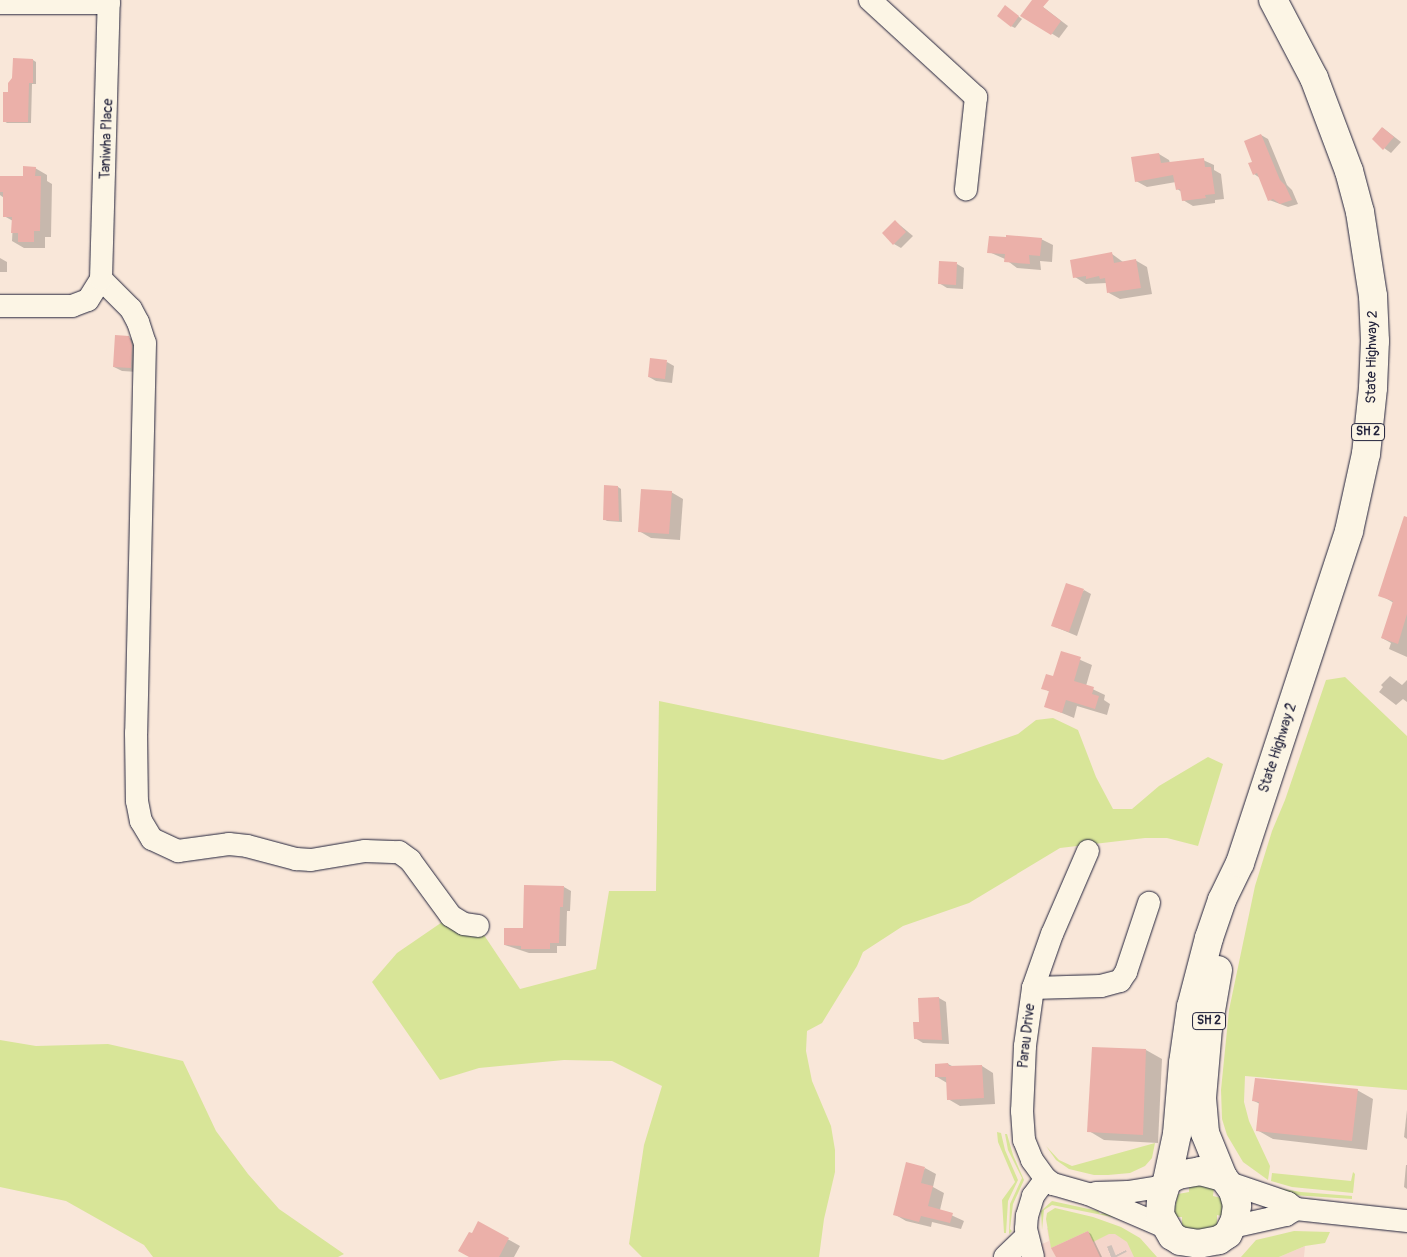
<!DOCTYPE html>
<html>
<head>
<meta charset="utf-8">
<style>
	body { margin:0 }
	#map { position:relative; width:1407px; height:1257px; overflow:hidden; background:#f9e7d9; font-family:Pangolin,sans-serif }
	div>[style] { position:absolute }
	.built>* { inset:0; background:#f5d6cb }
	.green>* { inset:0; background:#d8e598 }
	.shadow>* { inset:0; background:#0003 }
	.building>* { inset:0; background:#ebb0a9 }
	.minor-tunnel>* { height:22px; margin-top:-11px; transform-origin:0; background:repeating-linear-gradient(90deg,#cec0b9 0 22px,transparent 0 33px) }
	.roads { filter:drop-shadow(0 0 1px #22223b) drop-shadow(0 0 1px #22223b) }
	.minor>* { height:22px; margin:-11px; padding:0 11px; transform-origin:11px; border-radius:11px; background:#fcf5e5 }
	.highway>* { height:28px; margin:-14px; padding:0 14px; transform-origin:14px; border-radius:14px; background:#fcf5e5 }
	span { translate:-50% -50%; white-space:nowrap; text-align:center; line-height:1.15; -webkit-text-stroke:4px #fcf5e5; paint-order:stroke }
	.shield-label span { padding:1px 4px; background:#fcf5e5; border:1px solid; border-radius:4px; -webkit-text-stroke-width:0 }
	.shield-label { font-size:12px; color:#22223b; font-weight:700 }
	.street-label { font-size:14px; color:#22223b }
</style>
</head>
<body>
<div id="map">
	<div class="built">
		<i style="clip-path:polygon(1105px 1223px,1133px 1237px,1142px 1257px,1030px 1257px,1042px 1244px,1049px 1241px,1047px 1228px)"></i>
		<i style="clip-path:polygon(1305px 1246px,1304px 1257px,1279px 1257px)"></i>
	</div>
	<div class="green">
		<i style="clip-path:polygon(1345px 677px,1407px 736px,1407px 1090px,1245px 1076px,1244px 1102px,1249px 1121px,1270px 1166px,1268px 1180px,1243px 1162px,1227px 1135px,1222px 1119px,1221px 1090px,1229px 1010px,1255px 886px,1272px 831px,1285px 800px,1326px 680px)"></i>
		<i style="clip-path:polygon(659px 701px,943px 760px,1018px 734px,1036px 720px,1053px 718px,1078px 730px,1096px 777px,1113px 809px,1132px 809px,1159px 786px,1208px 757px,1223px 764px,1198px 846px,1167px 838px,1145px 838px,1060px 848px,969px 903px,903px 926px,863px 952px,857px 966px,822px 1023px,807px 1031px,806px 1051px,812px 1081px,831px 1126px,835px 1150px,835px 1172px,824px 1219px,819px 1257px,642px 1257px,629px 1244px,644px 1145px,662px 1086px,612px 1061px,564px 1060px,479px 1068px,440px 1080px,372px 982px,397px 953px,451px 916px,478px 926px,520px 989px,596px 969px,609px 891px,656px 891px)"></i>
		<i style="clip-path:polygon(0 1040px,36px 1046px,108px 1044px,183px 1061px,216px 1131px,248px 1174px,279px 1209px,344px 1254px,338px 1257px,153px 1257px,144px 1245px,66px 1201px,0 1187px)"></i>
		<i style="clip-path:polygon(997px 1132px,1001px 1133px,1005px 1150px,1018px 1180px,1008px 1201px,1006px 1233px,1004px 1233px,1002px 1200px,1015px 1182px,998px 1142px)"></i>
		<i style="clip-path:polygon(1005px 1134px,1007px 1134px,1013px 1155px,1024px 1180px,1013px 1204px,1010px 1229px,1012px 1231px,1009px 1234px,1010px 1204px,1022px 1178px,1008px 1150px)"></i>
		<i style="clip-path:polygon(1155px 1143px,1152px 1158px,1145px 1166px,1130px 1173px,1108px 1175px,1094px 1175px,1069px 1169px,1056px 1160px,1046px 1146px,1059px 1160px,1072px 1166px)"></i>
		<i style="clip-path:polygon(1353px 1172px,1355px 1174px,1353px 1193px,1292px 1187px,1271px 1181px,1272px 1173px,1351px 1181px)"></i>
		<i style="clip-path:polygon(1195px 1184px,1214px 1188px,1213px 1196px,1221px 1198px,1223px 1204px,1222px 1216px,1217px 1215px,1217px 1225px,1198px 1233px,1182px 1227px,1182px 1217px,1175px 1217px,1174px 1212px,1178px 1194px,1189px 1192px,1189px 1185px)"></i>
		<i style="clip-path:polygon(1278px 1188px,1301px 1192px,1352px 1196px,1352px 1199px,1293px 1195px)"></i>
		<i style="clip-path:polygon(1052px 1201px,1098px 1211px,1100px 1214px,1105px 1213px,1117px 1218px,1052px 1205px,1044px 1210px,1042px 1230px,1041px 1211px)"></i>
		<i style="clip-path:polygon(1055px 1208px,1093px 1217px,1121px 1227px,1140px 1238px,1157px 1257px,1134px 1257px,1127px 1242px,1115px 1234px,1109px 1234px,1093px 1242px,1088px 1231px,1051px 1248px,1046px 1219px,1047px 1213px)"></i>
		<i style="clip-path:polygon(1294px 1231px,1330px 1232px,1325px 1243px,1305px 1246px,1279px 1257px,1241px 1257px,1256px 1240px)"></i>
	</div>
	<div class="shadow">
		<i style="clip-path:polygon(1034px 0,1068px 26px,1059px 38px,1022px 15px)"></i>
		<i style="clip-path:polygon(1008px 9px,1022px 19px,1015px 28px,1011px 26px)"></i>
		<i style="clip-path:polygon(33px 60px,36px 62px,36px 84px,32px 84px,31px 123px,7px 123px,4px 121px,9px 93px)"></i>
		<i style="clip-path:polygon(1383px 128px,1401px 142px,1391px 153px,1384px 148px)"></i>
		<i style="clip-path:polygon(1261px 135px,1268px 139px,1287px 185px,1292px 190px,1298px 204px,1288px 207px,1269px 200px,1260px 178px,1254px 174px,1254px 163px)"></i>
		<i style="clip-path:polygon(1159px 154px,1169px 160px,1170px 163px,1203px 160px,1214px 165px,1214px 170px,1221px 174px,1224px 199px,1215px 200px,1215px 203px,1193px 206px,1183px 200px,1182px 192px,1177px 189px,1176px 182px,1147px 187px,1136px 181px)"></i>
		<i style="clip-path:polygon(35px 168px,47px 175px,47px 181px,52px 184px,51px 237px,45px 237px,45px 248px,24px 248px,12px 241px,13px 221px,4px 216px,4px 198px,0 195px,0 177px,24px 178px)"></i>
		<i style="clip-path:polygon(895px 221px,913px 236px,901px 248px,894px 244px)"></i>
		<i style="clip-path:polygon(1041px 239px,1053px 245px,1052px 262px,1040px 261px,1041px 270px,1017px 268px,1005px 259px,989px 252px)"></i>
		<i style="clip-path:polygon(1112px 254px,1123px 262px,1135px 260px,1147px 267px,1152px 294px,1120px 299px,1109px 293px,1107px 283px,1086px 284px,1075px 277px)"></i>
		<i style="clip-path:polygon(0 258px,7px 262px,7px 272px,0 272px)"></i>
		<i style="clip-path:polygon(957px 264px,964px 268px,963px 289px,947px 288px,939px 283px)"></i>
		<i style="clip-path:polygon(128px 337px,136px 341px,138px 372px,122px 371px,114px 367px)"></i>
		<i style="clip-path:polygon(667px 362px,674px 366px,672px 383px,656px 381px,649px 377px)"></i>
		<i style="clip-path:polygon(618px 487px,621px 489px,622px 522px,607px 521px,604px 519px)"></i>
		<i style="clip-path:polygon(671px 492px,683px 499px,680px 540px,651px 538px,639px 531px)"></i>
		<i style="clip-path:polygon(1407px 539px,1407px 657px,1389px 649px,1391px 643px,1382px 638px,1394px 603px,1380px 595px)"></i>
		<i style="clip-path:polygon(1084px 590px,1091px 594px,1077px 636px,1053px 626px)"></i>
		<i style="clip-path:polygon(1062px 652px,1092px 665px,1086px 686px,1105px 695px,1104px 700px,1110px 704px,1107px 715px,1077px 706px,1074px 718px,1045px 706px,1050px 692px,1043px 688px,1054px 678px)"></i>
		<i style="clip-path:polygon(1390px 676px,1402px 685px,1407px 680px,1407px 702px,1403px 699px,1396px 705px,1379px 692px,1383px 687px,1381px 685px)"></i>
		<i style="clip-path:polygon(564px 887px,571px 891px,570px 911px,567px 911px,566px 946px,557px 946px,557px 953px,529px 953px,505px 945px,524px 929px)"></i>
		<i style="clip-path:polygon(939px 998px,946px 1002px,949px 1044px,923px 1043px,915px 1038px)"></i>
		<i style="clip-path:polygon(1146px 1050px,1162px 1059px,1158px 1143px,1104px 1140px,1089px 1131px)"></i>
		<i style="clip-path:polygon(948px 1064px,954px 1067px,982px 1066px,993px 1073px,995px 1104px,960px 1106px,948px 1099px,947px 1083px,937px 1077px)"></i>
		<i style="clip-path:polygon(1357px 1090px,1373px 1099px,1367px 1150px,1273px 1139px,1257px 1130px,1260px 1104px,1254px 1101px)"></i>
		<i style="clip-path:polygon(1407px 1110px,1407px 1139px,1404px 1137px)"></i>
		<i style="clip-path:polygon(1406px 1165px,1407px 1165px,1407px 1189px,1404px 1187px)"></i>
		<i style="clip-path:polygon(925px 1168px,936px 1174px,933px 1187px,944px 1193px,940px 1210px,964px 1221px,961px 1229px,932px 1222px,931px 1227px,906px 1221px,894px 1214px)"></i>
		<i style="clip-path:polygon(479px 1223px,520px 1246px,514px 1257px,471px 1257px,472px 1235px)"></i>
		<i style="clip-path:polygon(1088px 1232px,1091px 1234px,1102px 1257px,1057px 1257px)"></i>
	</div>
	<div class="building">
		<i style="clip-path:polygon(1032px 0,1049px 0,1043px 7px,1061px 21px,1051px 35px,1020px 16px)"></i>
		<i style="clip-path:polygon(1005px 5px,1019px 16px,1011px 27px,997px 16px)"></i>
		<i style="clip-path:polygon(13px 58px,33px 59px,33px 83px,29px 83px,28px 122px,3px 122px,3px 92px,8px 92px,8px 83px,12px 78px)"></i>
		<i style="clip-path:polygon(1382px 127px,1394px 137px,1383px 150px,1372px 139px)"></i>
		<i style="clip-path:polygon(1261px 134px,1280px 180px,1285px 185px,1292px 200px,1280px 204px,1273px 199px,1268px 201px,1257px 173px,1253px 175px,1248px 163px,1252px 162px,1244px 141px)"></i>
		<i style="clip-path:polygon(1159px 153px,1161px 163px,1204px 158px,1205px 167px,1211px 167px,1215px 194px,1205px 195px,1206px 198px,1182px 201px,1180px 189px,1176px 190px,1173px 175px,1135px 182px,1131px 157px)"></i>
		<i style="clip-path:polygon(23px 166px,36px 167px,35px 176px,41px 176px,40px 231px,34px 231px,34px 242px,18px 242px,18px 233px,11px 233px,12px 217px,3px 217px,3px 192px,0 192px,0 176px,23px 176px)"></i>
		<i style="clip-path:polygon(895px 220px,906px 232px,893px 245px,882px 233px)"></i>
		<i style="clip-path:polygon(1006px 235px,1042px 238px,1040px 256px,1029px 255px,1030px 264px,1004px 262px,1005px 254px,987px 253px,989px 236px,1006px 237px)"></i>
		<i style="clip-path:polygon(1112px 252px,1114px 263px,1136px 259px,1141px 288px,1107px 293px,1105px 278px,1100px 279px,1099px 276px,1086px 279px,1086px 276px,1073px 278px,1070px 260px)"></i>
		<i style="clip-path:polygon(939px 261px,957px 262px,956px 285px,938px 284px)"></i>
		<i style="clip-path:polygon(115px 335px,129px 336px,132px 345px,131px 368px,113px 367px)"></i>
		<i style="clip-path:polygon(650px 358px,667px 360px,665px 379px,648px 377px)"></i>
		<i style="clip-path:polygon(604px 485px,618px 486px,619px 521px,603px 520px)"></i>
		<i style="clip-path:polygon(641px 489px,672px 491px,669px 534px,638px 532px)"></i>
		<i style="clip-path:polygon(1404px 516px,1407px 517px,1407px 614px,1398px 644px,1381px 638px,1393px 601px,1378px 596px)"></i>
		<i style="clip-path:polygon(1066px 583px,1084px 589px,1069px 632px,1051px 626px)"></i>
		<i style="clip-path:polygon(1061px 651px,1081px 657px,1074px 681px,1094px 687px,1092px 694px,1099px 696px,1095px 709px,1066px 700px,1062px 713px,1044px 707px,1049px 691px,1041px 689px,1046px 674px,1053px 676px)"></i>
		<i style="clip-path:polygon(524px 885px,564px 886px,563px 907px,560px 907px,559px 943px,550px 943px,550px 949px,521px 949px,521px 946px,504px 945px,504px 928px,523px 928px)"></i>
		<i style="clip-path:polygon(939px 997px,942px 1040px,914px 1039px,913px 1022px,919px 1022px,918px 998px)"></i>
		<i style="clip-path:polygon(1092px 1047px,1146px 1049px,1143px 1135px,1087px 1132px)"></i>
		<i style="clip-path:polygon(948px 1063px,949px 1066px,982px 1065px,984px 1098px,947px 1100px,946px 1077px,935px 1077px,935px 1064px)"></i>
		<i style="clip-path:polygon(1255px 1078px,1358px 1089px,1352px 1141px,1256px 1131px,1259px 1102px,1252px 1101px)"></i>
		<i style="clip-path:polygon(906px 1162px,925px 1167px,921px 1183px,933px 1186px,928px 1206px,953px 1213px,950px 1223px,921px 1216px,919px 1222px,893px 1215px)"></i>
		<i style="clip-path:polygon(478px 1221px,509px 1238px,499px 1257px,469px 1257px,458px 1251px,469px 1232px,472px 1233px)"></i>
		<i style="clip-path:polygon(1088px 1231px,1100px 1257px,1056px 1257px,1051px 1248px)"></i>
	</div>
	<div class="minor-tunnel">
		<i style="left:1111px;top:1257px;width:5px;rotate:-22deg"></i>
		<i style="left:1116px;top:1255px;width:2px;rotate:63deg"></i>
	</div>
	<div class="roads">
		<div class="minor">
			<i style="left:870px;top:0;width:144px;rotate:42.5deg"></i>
			<i style="left:976px;top:97px;width:93px;rotate:96.2deg"></i>
			<i style="left:0;top:3px;width:109px"></i>
			<i style="left:101px;top:279px;width:42px;rotate:45deg"></i>
			<i style="left:131px;top:309px;width:15px;rotate:62deg"></i>
			<i style="left:138px;top:322px;width:22px;rotate:72deg"></i>
			<i style="left:145px;top:343px;width:390px;rotate:91.3deg"></i>
			<i style="left:136px;top:733px;width:68px;rotate:89.2deg"></i>
			<i style="left:137px;top:801px;width:20px;rotate:79deg"></i>
			<i style="left:141px;top:821px;width:21px;rotate:59deg"></i>
			<i style="left:152px;top:839px;width:29px;rotate:25deg"></i>
			<i style="left:178px;top:851px;width:51px;rotate:-7.8deg"></i>
			<i style="left:229px;top:844px;width:18px;rotate:6deg"></i>
			<i style="left:247px;top:846px;width:51px;rotate:14.9deg"></i>
			<i style="left:296px;top:859px;width:15px;rotate:4deg"></i>
			<i style="left:311px;top:860px;width:55px;rotate:-9.5deg"></i>
			<i style="left:365px;top:851px;width:34px;rotate:2deg"></i>
			<i style="left:399px;top:852px;width:14px;rotate:36deg"></i>
			<i style="left:410px;top:860px;width:69px;rotate:53.8deg"></i>
			<i style="left:451px;top:916px;width:15px;rotate:32deg"></i>
			<i style="left:464px;top:924px;width:14px;rotate:8deg"></i>
			<i style="left:0;top:306px;width:72px"></i>
			<i style="left:72px;top:306px;width:17px;rotate:-21deg"></i>
			<i style="left:88px;top:300px;width:25px;rotate:-58deg"></i>
			<i style="left:101px;top:279px;width:279px;rotate:-88.4deg"></i>
			<i style="left:1088px;top:851px;width:90px;rotate:113.4deg"></i>
			<i style="left:1052px;top:934px;width:57px;rotate:109.4deg"></i>
			<i style="left:1033px;top:988px;width:59px;rotate:97.9deg"></i>
			<i style="left:1025px;top:1046px;width:65px;rotate:92.6deg"></i>
			<i style="left:1022px;top:1111px;width:29px;rotate:86deg"></i>
			<i style="left:1024px;top:1140px;width:22px;rotate:68deg"></i>
			<i style="left:1032px;top:1160px;width:24px;rotate:54deg"></i>
			<i style="left:1046px;top:1179px;width:9px;rotate:36deg"></i>
			<i style="left:1053px;top:1184px;width:36px;rotate:16deg"></i>
			<i style="left:1088px;top:1194px;width:84px;rotate:23.2deg"></i>
			<i style="left:1033px;top:988px;width:68px;rotate:-1.7deg"></i>
			<i style="left:1101px;top:986px;width:20px;rotate:-15deg"></i>
			<i style="left:1120px;top:981px;width:11px;rotate:-56deg"></i>
			<i style="left:1126px;top:972px;width:73px;rotate:-71.6deg"></i>
			<i style="left:1229px;top:1183px;width:62px;rotate:18.7deg"></i>
			<i style="left:1288px;top:1203px;width:10px;rotate:37deg"></i>
			<i style="left:1296px;top:1209px;width:112px;rotate:6.2deg"></i>
			<i style="left:1096px;top:1193px;width:32px;rotate:-2deg"></i>
			<i style="left:1128px;top:1192px;width:36px;rotate:-9deg"></i>
			<i style="left:1232px;top:1227px;width:55px;rotate:-12.5deg"></i>
			<i style="left:1286px;top:1215px;width:12px;rotate:-31deg"></i>
			<i style="left:1005px;top:1257px;width:30px;rotate:-44deg"></i>
			<i style="left:1033px;top:1257px;width:29px;rotate:-104deg"></i>
			<i style="left:1026px;top:1229px;width:13px;rotate:-86deg"></i>
			<i style="left:1027px;top:1216px;width:21px;rotate:-73deg"></i>
			<i style="left:1033px;top:1196px;width:21px;rotate:-53deg"></i>
		</div>
		<div class="highway">
			<i style="left:1218px;top:970px;width:59px;rotate:99.8deg"></i>
			<i style="left:1208px;top:1028px;width:70px;rotate:94.9deg"></i>
			<i style="left:1202px;top:1098px;width:35px;rotate:85deg"></i>
			<i style="left:1205px;top:1133px;width:48px;rotate:67.8deg"></i>
			<i style="left:1200px;top:1171px;width:24px;rotate:15deg"></i>
			<i style="left:1223px;top:1177px;width:17px;rotate:54deg"></i>
			<i style="left:1233px;top:1191px;width:15px;rotate:74deg"></i>
			<i style="left:1237px;top:1205px;width:15px;rotate:98deg"></i>
			<i style="left:1235px;top:1220px;width:16px;rotate:117deg"></i>
			<i style="left:1228px;top:1234px;width:11px;rotate:146deg"></i>
			<i style="left:1219px;top:1240px;width:20px;rotate:169deg"></i>
			<i style="left:1199px;top:1244px;width:19px;rotate:-171deg"></i>
			<i style="left:1180px;top:1241px;width:9px;rotate:-148deg"></i>
			<i style="left:1172px;top:1236px;width:24px;rotate:-120deg"></i>
			<i style="left:1160px;top:1215px;width:14px;rotate:-86deg"></i>
			<i style="left:1161px;top:1201px;width:21px;rotate:-73deg"></i>
			<i style="left:1167px;top:1181px;width:13px;rotate:-29deg"></i>
			<i style="left:1178px;top:1175px;width:22px;rotate:-10deg"></i>
			<i style="left:1167px;top:1181px;width:48px;rotate:-78deg"></i>
			<i style="left:1177px;top:1134px;width:71px;rotate:-85.2deg"></i>
			<i style="left:1183px;top:1063px;width:57px;rotate:-81.9deg"></i>
			<i style="left:1191px;top:1007px;width:71px;rotate:-75.4deg"></i>
			<i style="left:1209px;top:938px;width:40px;rotate:-71.1deg"></i>
			<i style="left:1222px;top:900px;width:41px;rotate:-64.1deg"></i>
			<i style="left:1240px;top:863px;width:349px;rotate:-71.8deg"></i>
			<i style="left:1349px;top:531px;width:79px;rotate:-77.6deg"></i>
			<i style="left:1366px;top:454px;width:66px;rotate:-83.9deg"></i>
			<i style="left:1373px;top:388px;width:47px;rotate:-87.6deg"></i>
			<i style="left:1375px;top:341px;width:45px;rotate:-92.5deg"></i>
			<i style="left:1373px;top:296px;width:85px;rotate:-98.8deg"></i>
			<i style="left:1360px;top:212px;width:42px;rotate:-105deg"></i>
			<i style="left:1349px;top:171px;width:99px;rotate:-110.6deg"></i>
			<i style="left:1314px;top:78px;width:88px;rotate:-117.7deg"></i>
		</div>
	</div>
	<div class="shield-label">
		<span style="left:1368px;top:432px">SH 2</span>
		<span style="left:1209px;top:1021px">SH 2</span>
	</div>
	<div class="street-label">
		<span style="left:107px;top:139px;rotate:-88deg">Taniwha Place</span>
		<span style="left:1372px;top:357px;rotate:-89deg">State Highway 2</span>
		<span style="left:1278px;top:748px;rotate:-72deg">State Highway 2</span>
		<span style="left:1027px;top:1036px;rotate:-84deg">Parau Drive</span>
	</div>
</div>
</body>
</html>
